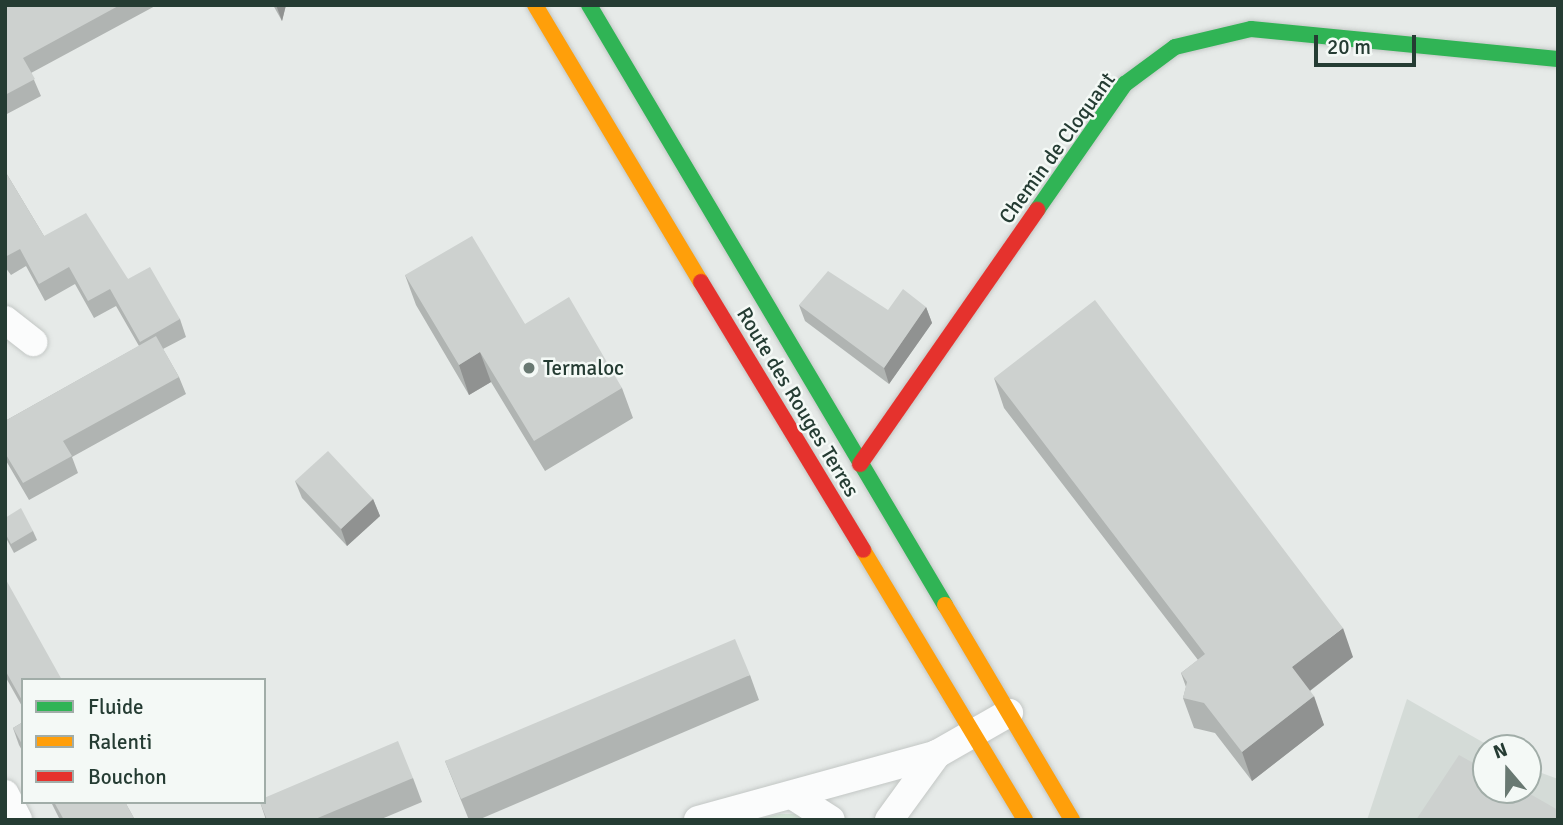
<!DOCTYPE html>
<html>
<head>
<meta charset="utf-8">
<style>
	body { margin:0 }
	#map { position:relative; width:1563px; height:825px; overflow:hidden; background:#e6eae8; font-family:Signika,sans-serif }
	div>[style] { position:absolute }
	.built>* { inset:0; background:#d4dbd7 }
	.green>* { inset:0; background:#d1e2d4 }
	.roads { filter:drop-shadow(0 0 2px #c3c7c5) drop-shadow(0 0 2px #c3c7c5) }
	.street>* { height:28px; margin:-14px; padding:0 14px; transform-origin:14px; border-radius:14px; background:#fbfcfc }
	.fast>* { height:16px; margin:-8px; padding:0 8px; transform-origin:8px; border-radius:8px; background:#30b455 }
	.slow>* { height:16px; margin:-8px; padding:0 8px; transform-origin:8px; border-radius:8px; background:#ff9f0a }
	.jam>* { height:16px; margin:-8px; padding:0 8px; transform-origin:8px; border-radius:8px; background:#e5322d }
	.wall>* { inset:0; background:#b0b4b2 }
	.shaded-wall>* { inset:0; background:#909291 }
	.building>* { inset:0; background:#cdd1cf }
	.dots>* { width:19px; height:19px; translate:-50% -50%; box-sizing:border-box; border:4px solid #f4f9f6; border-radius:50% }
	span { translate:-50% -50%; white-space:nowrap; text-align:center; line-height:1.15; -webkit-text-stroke:5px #f4f9f6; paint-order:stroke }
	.street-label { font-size:21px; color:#253c33 }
	.poi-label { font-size:21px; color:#253c33 }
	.left { translate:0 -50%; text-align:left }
	.frame { position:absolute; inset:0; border:7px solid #253c33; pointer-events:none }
	.legend { position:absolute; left:21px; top:678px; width:245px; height:126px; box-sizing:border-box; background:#f4f9f6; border:2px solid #a1ada8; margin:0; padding:9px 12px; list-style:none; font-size:21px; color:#253c33 }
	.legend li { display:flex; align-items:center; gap:14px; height:35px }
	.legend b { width:35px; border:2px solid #a1ada8 }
	.north { position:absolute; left:1472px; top:734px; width:70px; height:70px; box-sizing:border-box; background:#f4f9f6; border:2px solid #a1ada8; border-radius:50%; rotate:340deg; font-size:19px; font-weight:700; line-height:28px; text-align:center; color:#253c33 }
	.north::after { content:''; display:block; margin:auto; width:24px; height:32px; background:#697972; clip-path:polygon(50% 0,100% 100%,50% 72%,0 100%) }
	.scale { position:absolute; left:1314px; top:35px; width:102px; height:32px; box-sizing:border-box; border:4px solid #253c33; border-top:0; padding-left:9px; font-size:21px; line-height:24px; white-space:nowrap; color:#253c33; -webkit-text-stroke:5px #f4f9f6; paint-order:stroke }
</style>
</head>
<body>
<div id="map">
	<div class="built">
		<i style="clip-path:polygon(1407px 699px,1493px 748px,1486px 748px,1486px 790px,1528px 790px,1528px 768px,1558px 779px,1558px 820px,1367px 820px)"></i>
	</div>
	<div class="green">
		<i style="clip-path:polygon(779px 814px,795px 814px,811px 820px,754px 820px)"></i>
	</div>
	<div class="roads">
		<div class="street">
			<i style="left:5px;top:320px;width:36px;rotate:38deg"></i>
			<i style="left:5px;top:794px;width:29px;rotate:63deg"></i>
			<i style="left:792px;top:795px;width:46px;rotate:32.7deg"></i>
			<i style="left:698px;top:820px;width:248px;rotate:-15.4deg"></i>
			<i style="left:937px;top:754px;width:83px;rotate:-29.7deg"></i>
			<i style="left:889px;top:820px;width:82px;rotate:-54deg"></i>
		</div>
		<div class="fast">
			<i style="left:589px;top:5px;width:698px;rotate:59.32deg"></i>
			<i style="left:1037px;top:210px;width:154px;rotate:-55.1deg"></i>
			<i style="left:1125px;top:84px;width:62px;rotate:-36.5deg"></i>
			<i style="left:1175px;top:47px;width:78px;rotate:-13.3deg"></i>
			<i style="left:1251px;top:29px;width:308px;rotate:5.6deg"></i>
		</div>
		<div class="slow">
			<i style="left:535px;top:5px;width:323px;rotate:59.1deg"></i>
			<i style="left:863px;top:550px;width:315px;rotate:59deg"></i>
			<i style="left:945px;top:605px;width:250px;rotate:59.4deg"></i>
		</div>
		<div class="jam">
			<i style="left:701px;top:282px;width:313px;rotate:58.8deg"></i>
			<i style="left:860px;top:464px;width:310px;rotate:-55.1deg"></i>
		</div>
	</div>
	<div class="wall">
		<i style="clip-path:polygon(5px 5px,157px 5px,31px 73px,41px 96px,5px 115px)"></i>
		<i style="clip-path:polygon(273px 5px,286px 5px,282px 21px)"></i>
		<i style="clip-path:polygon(5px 171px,44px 236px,128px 279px,180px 319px,186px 337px,163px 349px,179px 377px,186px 394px,72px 457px,78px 473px,29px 500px,5px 459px,5px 421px,139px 346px,116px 306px,94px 318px,75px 284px,45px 301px,26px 266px,11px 275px,5px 267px)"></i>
		<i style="clip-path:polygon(405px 275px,525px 324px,622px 388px,633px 418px,545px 471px,491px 382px,469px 395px,416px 305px)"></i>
		<i style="clip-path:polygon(799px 305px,888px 310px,926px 307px,932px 323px,889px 384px,805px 321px)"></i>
		<i style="clip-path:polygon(994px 378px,1353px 657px,1310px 691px,1324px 725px,1252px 781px,1215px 733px,1194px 728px,1183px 698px,1186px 687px,1181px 673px,1198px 660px,1004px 408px)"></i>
		<i style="clip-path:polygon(295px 481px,373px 499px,380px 516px,347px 546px,302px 498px)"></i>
		<i style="clip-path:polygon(5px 518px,33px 531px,37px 540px,14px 553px,5px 536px)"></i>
		<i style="clip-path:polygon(5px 578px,23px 680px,23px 708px,5px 676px)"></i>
		<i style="clip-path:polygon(750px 675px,759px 700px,478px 820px,469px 820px,445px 761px)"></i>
		<i style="clip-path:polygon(23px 722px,23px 752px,19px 745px,13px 728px)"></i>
		<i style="clip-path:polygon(413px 778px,422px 802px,379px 820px,266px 820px,260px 802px)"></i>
		<i style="clip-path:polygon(51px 802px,125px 802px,135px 820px,60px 820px)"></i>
	</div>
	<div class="shaded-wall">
		<i style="clip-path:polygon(276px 5px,286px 5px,282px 21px)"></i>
		<i style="clip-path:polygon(926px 307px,932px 323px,889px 384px,884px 368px)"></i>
		<i style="clip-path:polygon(480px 352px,491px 382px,469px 395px,459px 365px)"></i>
		<i style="clip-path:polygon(373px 499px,380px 516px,347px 546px,341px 529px)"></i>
		<i style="clip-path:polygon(1343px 628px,1353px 657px,1303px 696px,1292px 667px)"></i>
		<i style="clip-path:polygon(1314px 696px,1324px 725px,1252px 781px,1242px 752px)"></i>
	</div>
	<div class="building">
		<i style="clip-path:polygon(5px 5px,120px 5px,23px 58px,35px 79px,5px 95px)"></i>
		<i style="clip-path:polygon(5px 171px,44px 236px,86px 213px,128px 279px,150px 267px,180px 319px,140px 342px,110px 289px,88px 301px,69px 267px,39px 284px,20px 249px,5px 257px)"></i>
		<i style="clip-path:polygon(472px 236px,525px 324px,569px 297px,622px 388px,534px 441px,480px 352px,459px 365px,405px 275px)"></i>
		<i style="clip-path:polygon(828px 271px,888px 310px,903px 289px,926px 307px,884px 368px,799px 305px)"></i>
		<i style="clip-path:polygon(1095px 300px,1343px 628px,1292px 667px,1314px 696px,1242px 752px,1204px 703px,1183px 698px,1187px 682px,1181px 673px,1205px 654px,994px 378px)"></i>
		<i style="clip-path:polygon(156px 336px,179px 377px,63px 441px,72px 456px,23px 483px,5px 453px,5px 421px)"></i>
		<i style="clip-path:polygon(328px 451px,373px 499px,341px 529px,295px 481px)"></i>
		<i style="clip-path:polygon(21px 508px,33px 531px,11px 544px,5px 533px,5px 518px)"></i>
		<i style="clip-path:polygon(5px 578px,62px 680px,23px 680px,23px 702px,5px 670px)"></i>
		<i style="clip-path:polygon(735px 639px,750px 675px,461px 799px,445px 761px)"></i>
		<i style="clip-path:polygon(23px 722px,23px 746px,13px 728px)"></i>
		<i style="clip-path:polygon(398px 741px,413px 778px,313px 820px,267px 820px,260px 802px,264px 802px,264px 798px)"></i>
		<i style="clip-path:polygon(1459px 755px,1486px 770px,1486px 790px,1523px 790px,1558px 810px,1558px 820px,1416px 820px)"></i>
		<i style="clip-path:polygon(54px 802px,125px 802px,135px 820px,64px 820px)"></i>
	</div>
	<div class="dots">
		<i style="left:529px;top:368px;background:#697972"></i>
	</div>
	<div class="street-label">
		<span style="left:1057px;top:148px;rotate:-54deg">Chemin de Cloquant</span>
		<span style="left:798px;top:402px;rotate:59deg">Route des Rouges Terres</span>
	</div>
	<div class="poi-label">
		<span class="left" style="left:543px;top:368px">Termaloc</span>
	</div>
	<div class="frame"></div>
	<ul class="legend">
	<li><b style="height:9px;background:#30b455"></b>Fluide</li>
	<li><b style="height:9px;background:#ff9f0a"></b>Ralenti</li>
	<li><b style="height:9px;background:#e5322d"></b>Bouchon</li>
	</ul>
	<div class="north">N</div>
	<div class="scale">20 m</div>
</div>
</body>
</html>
